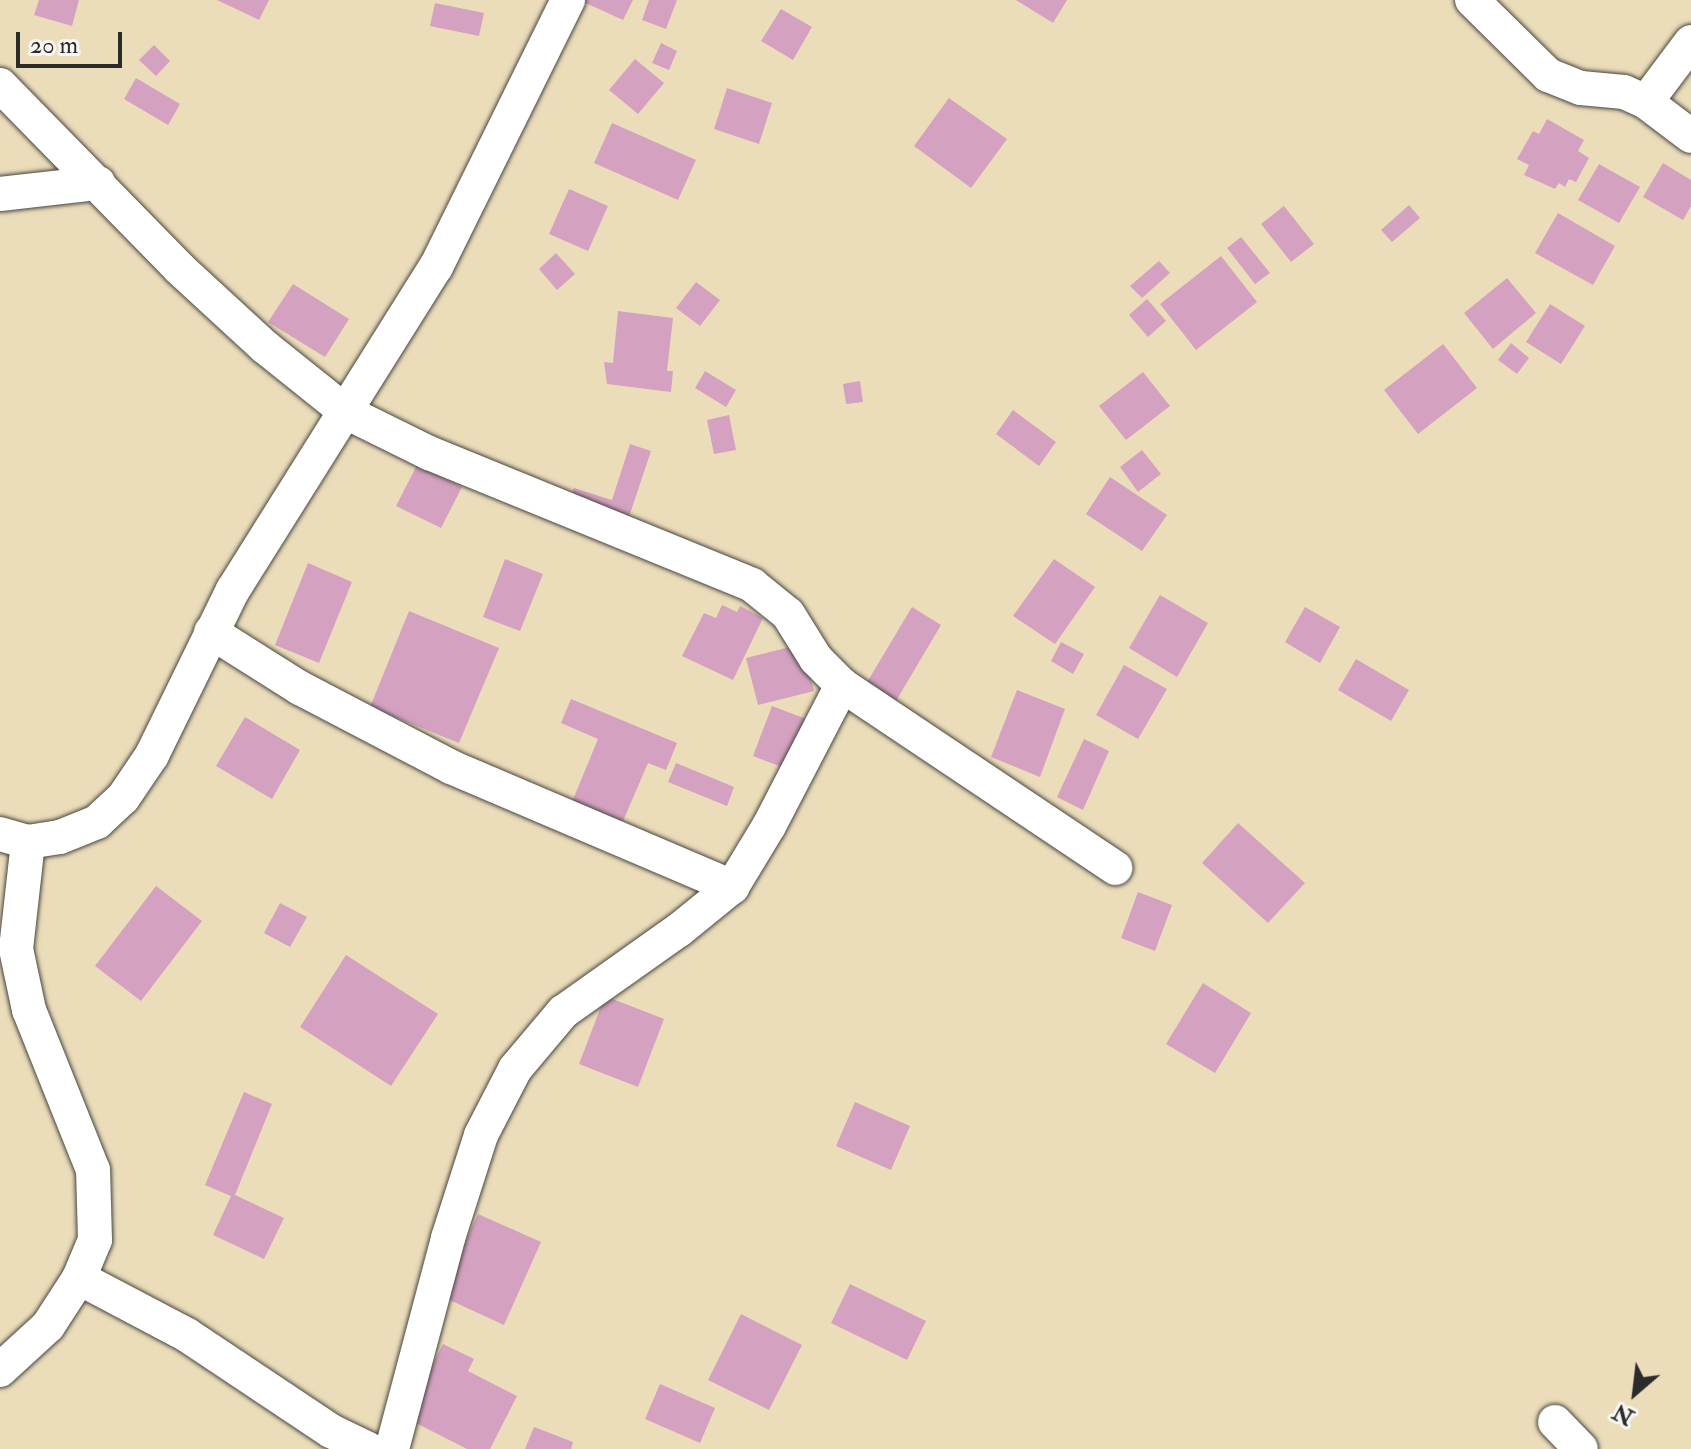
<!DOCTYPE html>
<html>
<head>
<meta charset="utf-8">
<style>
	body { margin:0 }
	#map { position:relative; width:1691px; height:1449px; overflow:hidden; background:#ebddba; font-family:"IM FELL Double Pica",serif }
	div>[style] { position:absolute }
	.building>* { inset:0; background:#d5a1c1 }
	.roads { filter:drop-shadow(0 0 2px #484640) drop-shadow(0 0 2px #484640) }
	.street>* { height:34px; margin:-17px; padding:0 17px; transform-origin:17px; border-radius:17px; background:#fff }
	span { translate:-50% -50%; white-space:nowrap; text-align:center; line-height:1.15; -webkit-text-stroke:8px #f6f6f2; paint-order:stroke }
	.north { position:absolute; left:1595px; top:1353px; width:80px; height:80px; -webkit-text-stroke:6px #f6f6f2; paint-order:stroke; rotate:208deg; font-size:22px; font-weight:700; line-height:32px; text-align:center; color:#2b2b2b }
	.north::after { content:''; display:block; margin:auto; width:28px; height:36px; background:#2b2b2b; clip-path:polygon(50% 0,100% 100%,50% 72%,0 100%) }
	.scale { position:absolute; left:16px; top:32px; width:106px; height:36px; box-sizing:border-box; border:4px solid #2b2b2b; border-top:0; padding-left:10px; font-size:24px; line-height:28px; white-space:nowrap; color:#2b2b2b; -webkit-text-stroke:6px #f6f6f2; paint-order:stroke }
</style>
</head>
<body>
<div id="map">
	<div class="building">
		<i style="clip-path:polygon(39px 0,79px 0,72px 26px,34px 15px)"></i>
		<i style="clip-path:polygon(217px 0,269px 0,259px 20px)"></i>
		<i style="clip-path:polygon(579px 0,633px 0,623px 20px)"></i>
		<i style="clip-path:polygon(649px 0,677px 0,666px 29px,642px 20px)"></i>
		<i style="clip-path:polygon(1016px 0,1067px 0,1053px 23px)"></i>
		<i style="clip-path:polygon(435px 3px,484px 13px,479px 36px,430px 26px)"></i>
		<i style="clip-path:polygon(781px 9px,812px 27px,793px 60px,761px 41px)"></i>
		<i style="clip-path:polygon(661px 43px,677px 51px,669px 70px,652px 63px)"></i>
		<i style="clip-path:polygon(154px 45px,170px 61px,156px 76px,139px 60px)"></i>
		<i style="clip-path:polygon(635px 59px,664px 83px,638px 114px,609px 90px)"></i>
		<i style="clip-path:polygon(136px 78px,180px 104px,168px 125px,124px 99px)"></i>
		<i style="clip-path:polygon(727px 88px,772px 103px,759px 144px,714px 129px)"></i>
		<i style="clip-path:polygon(949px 98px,1007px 139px,971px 188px,914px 146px)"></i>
		<i style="clip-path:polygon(1547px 119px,1584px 140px,1578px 151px,1589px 158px,1576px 182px,1569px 179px,1565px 187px,1559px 183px,1555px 189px,1524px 175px,1529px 165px,1517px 159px,1533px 131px,1539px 134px)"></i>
		<i style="clip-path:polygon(612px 123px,696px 160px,678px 200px,594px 163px)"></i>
		<i style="clip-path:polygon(1663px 163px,1691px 180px,1691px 206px,1683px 220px,1643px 197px)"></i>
		<i style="clip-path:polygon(1599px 164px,1640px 187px,1619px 223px,1578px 200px)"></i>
		<i style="clip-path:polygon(569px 189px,608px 206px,588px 251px,549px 234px)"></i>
		<i style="clip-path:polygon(1409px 205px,1420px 218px,1392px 242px,1381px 230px)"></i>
		<i style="clip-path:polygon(1284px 206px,1314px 244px,1291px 262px,1261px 224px)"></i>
		<i style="clip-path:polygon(1558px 213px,1615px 246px,1593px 285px,1535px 253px)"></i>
		<i style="clip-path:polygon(1241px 237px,1270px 273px,1255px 284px,1227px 248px)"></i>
		<i style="clip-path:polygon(556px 253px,575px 274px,557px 290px,539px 269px)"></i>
		<i style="clip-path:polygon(1221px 256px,1257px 302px,1196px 350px,1160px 304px)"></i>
		<i style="clip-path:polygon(1159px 261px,1170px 273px,1142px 298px,1130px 286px)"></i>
		<i style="clip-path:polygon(1507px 278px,1536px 313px,1493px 349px,1464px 313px)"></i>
		<i style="clip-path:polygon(696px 282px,720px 300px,700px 326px,676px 308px)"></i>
		<i style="clip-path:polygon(293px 284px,349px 319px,325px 357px,268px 322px)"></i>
		<i style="clip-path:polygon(1147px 299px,1166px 321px,1148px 337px,1129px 315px)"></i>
		<i style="clip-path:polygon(1550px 304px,1585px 326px,1561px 364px,1526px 342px)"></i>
		<i style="clip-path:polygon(618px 311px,673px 318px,667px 371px,673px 371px,671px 392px,607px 384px,604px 362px,613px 363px)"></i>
		<i style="clip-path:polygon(1511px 343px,1529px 358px,1517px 374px,1498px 360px)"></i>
		<i style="clip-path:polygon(1443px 344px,1477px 388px,1418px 434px,1384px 390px)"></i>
		<i style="clip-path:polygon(705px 371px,736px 390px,726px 407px,695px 388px)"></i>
		<i style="clip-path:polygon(1143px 372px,1170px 406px,1126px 440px,1099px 406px)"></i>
		<i style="clip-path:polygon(860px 381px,863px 402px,846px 404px,843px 384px)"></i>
		<i style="clip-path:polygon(1013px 410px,1056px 442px,1039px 466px,996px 434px)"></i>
		<i style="clip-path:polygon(729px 415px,736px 450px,714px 454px,707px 420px)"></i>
		<i style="clip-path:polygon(630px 444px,651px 451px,626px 526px,568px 507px,574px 488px,612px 500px)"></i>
		<i style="clip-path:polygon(1142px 450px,1161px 474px,1138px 492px,1120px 467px)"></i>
		<i style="clip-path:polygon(417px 465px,462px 487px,441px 528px,396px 506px)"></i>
		<i style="clip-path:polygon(1110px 477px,1167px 515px,1142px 551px,1086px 514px)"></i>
		<i style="clip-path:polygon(505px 559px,543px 574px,520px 631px,483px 617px)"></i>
		<i style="clip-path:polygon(1054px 559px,1095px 587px,1055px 644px,1013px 616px)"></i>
		<i style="clip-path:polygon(308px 563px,352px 582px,319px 663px,275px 645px)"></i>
		<i style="clip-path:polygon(1160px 595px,1208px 623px,1177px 677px,1129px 648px)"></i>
		<i style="clip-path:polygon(722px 605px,737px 612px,740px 606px,763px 618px,733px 680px,682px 656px,704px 613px,716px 618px)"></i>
		<i style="clip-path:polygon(912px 607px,941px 625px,896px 701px,866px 684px)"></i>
		<i style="clip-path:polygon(1305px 607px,1340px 627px,1320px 663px,1285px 642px)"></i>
		<i style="clip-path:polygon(409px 611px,499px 648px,459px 743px,370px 707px)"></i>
		<i style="clip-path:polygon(1061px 642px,1084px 654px,1073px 674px,1051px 661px)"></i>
		<i style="clip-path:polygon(802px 644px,814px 691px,758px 705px,746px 658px)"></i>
		<i style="clip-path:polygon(1356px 659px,1409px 690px,1391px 721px,1338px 690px)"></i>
		<i style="clip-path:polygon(1124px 665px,1167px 689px,1138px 739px,1096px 715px)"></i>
		<i style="clip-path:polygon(1017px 690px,1065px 709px,1040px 777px,991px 757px)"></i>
		<i style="clip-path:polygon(571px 699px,677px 743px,666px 770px,648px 763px,617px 835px,567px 814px,598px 739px,561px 723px)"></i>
		<i style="clip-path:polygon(772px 706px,806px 719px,787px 769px,753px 756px)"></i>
		<i style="clip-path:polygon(245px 717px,300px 750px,272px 799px,216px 766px)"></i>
		<i style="clip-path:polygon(1084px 739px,1109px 751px,1083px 810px,1057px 797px)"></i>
		<i style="clip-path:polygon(676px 763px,734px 787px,727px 806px,668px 782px)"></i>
		<i style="clip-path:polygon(1238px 823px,1305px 883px,1268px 923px,1202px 863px)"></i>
		<i style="clip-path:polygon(156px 886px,202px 921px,141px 1001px,95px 966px)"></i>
		<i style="clip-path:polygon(1138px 892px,1172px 905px,1155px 951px,1121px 938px)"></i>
		<i style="clip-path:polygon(280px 903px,307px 917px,290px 947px,264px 933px)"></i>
		<i style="clip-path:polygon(346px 955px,438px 1014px,391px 1086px,300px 1027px)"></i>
		<i style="clip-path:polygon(1203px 983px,1251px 1013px,1215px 1073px,1166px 1044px)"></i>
		<i style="clip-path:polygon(605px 996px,664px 1019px,638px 1087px,579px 1064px)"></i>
		<i style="clip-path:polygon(244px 1092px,272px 1104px,235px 1195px,284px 1218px,264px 1259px,213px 1235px,231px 1196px,205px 1185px)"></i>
		<i style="clip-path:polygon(855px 1102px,910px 1126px,891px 1170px,836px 1146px)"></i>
		<i style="clip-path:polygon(478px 1214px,541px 1242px,504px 1325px,441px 1296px)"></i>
		<i style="clip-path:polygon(850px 1284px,926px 1321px,907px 1360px,831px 1323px)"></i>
		<i style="clip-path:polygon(741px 1314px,802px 1345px,769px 1410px,708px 1380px)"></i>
		<i style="clip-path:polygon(443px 1344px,474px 1359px,468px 1371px,517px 1396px,490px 1449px,467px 1449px,406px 1418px)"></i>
		<i style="clip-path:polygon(660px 1384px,715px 1408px,700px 1443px,645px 1419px)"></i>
		<i style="clip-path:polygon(534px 1427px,573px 1442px,571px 1449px,525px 1449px)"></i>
	</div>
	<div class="roads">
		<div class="street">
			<i style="left:1472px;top:0;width:107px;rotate:44.6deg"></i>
			<i style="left:1548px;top:75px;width:35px;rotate:22deg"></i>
			<i style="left:1581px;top:88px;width:43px;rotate:5.3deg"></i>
			<i style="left:1624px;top:92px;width:24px;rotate:24deg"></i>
			<i style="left:1646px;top:102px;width:56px;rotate:37.1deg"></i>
			<i style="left:0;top:85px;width:256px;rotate:45.6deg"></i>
			<i style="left:179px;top:268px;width:117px;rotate:42.6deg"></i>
			<i style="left:265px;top:347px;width:104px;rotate:38.7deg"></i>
			<i style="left:346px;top:412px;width:93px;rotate:26.3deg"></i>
			<i style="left:429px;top:453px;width:349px;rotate:22.2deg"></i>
			<i style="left:752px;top:585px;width:46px;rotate:38.9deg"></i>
			<i style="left:788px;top:614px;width:53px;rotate:58.1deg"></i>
			<i style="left:816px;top:659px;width:37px;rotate:45deg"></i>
			<i style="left:842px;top:685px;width:329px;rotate:33.8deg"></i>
			<i style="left:1646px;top:102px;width:75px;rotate:-53.1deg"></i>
			<i style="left:0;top:194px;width:99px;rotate:-6.4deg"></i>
			<i style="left:211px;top:632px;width:105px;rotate:32.2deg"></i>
			<i style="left:300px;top:688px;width:170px;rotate:27.6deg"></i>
			<i style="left:451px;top:767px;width:306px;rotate:23.1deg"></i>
			<i style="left:0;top:834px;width:29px;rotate:16deg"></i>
			<i style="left:28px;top:842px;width:32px;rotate:-9deg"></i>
			<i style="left:60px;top:837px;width:40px;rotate:-22deg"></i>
			<i style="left:97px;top:822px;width:35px;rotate:-43deg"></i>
			<i style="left:123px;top:798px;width:52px;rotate:-56deg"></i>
			<i style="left:152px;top:755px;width:184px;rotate:-63.9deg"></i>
			<i style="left:233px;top:590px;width:381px;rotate:-57.9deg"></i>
			<i style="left:436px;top:267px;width:298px;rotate:-63.7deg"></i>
			<i style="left:79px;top:1278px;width:122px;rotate:27.8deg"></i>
			<i style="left:187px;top:1335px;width:173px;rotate:33.7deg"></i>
			<i style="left:331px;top:1431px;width:41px;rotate:25.9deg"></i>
			<i style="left:0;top:1370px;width:65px;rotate:-42.5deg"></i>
			<i style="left:48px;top:1326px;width:57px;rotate:-57.1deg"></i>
			<i style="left:79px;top:1278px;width:41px;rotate:-67.2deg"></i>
			<i style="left:95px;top:1240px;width:70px;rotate:-91.6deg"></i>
			<i style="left:93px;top:1170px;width:172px;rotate:-111.8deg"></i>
			<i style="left:29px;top:1010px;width:62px;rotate:-102deg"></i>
			<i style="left:16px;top:949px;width:108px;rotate:-83.6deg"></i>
			<i style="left:1555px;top:1422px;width:37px;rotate:46deg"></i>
			<i style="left:392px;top:1449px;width:218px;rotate:-75.1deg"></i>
			<i style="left:448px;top:1238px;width:108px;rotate:-72.2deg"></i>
			<i style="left:481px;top:1135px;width:74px;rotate:-62.7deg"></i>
			<i style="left:515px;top:1069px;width:75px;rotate:-49.9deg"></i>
			<i style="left:563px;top:1012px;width:142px;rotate:-35.3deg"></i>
			<i style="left:679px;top:930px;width:68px;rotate:-39.1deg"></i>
			<i style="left:732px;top:887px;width:71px;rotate:-58.8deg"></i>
			<i style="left:769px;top:826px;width:159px;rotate:-62.6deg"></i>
		</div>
	</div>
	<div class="north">N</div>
	<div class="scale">20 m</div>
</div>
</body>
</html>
